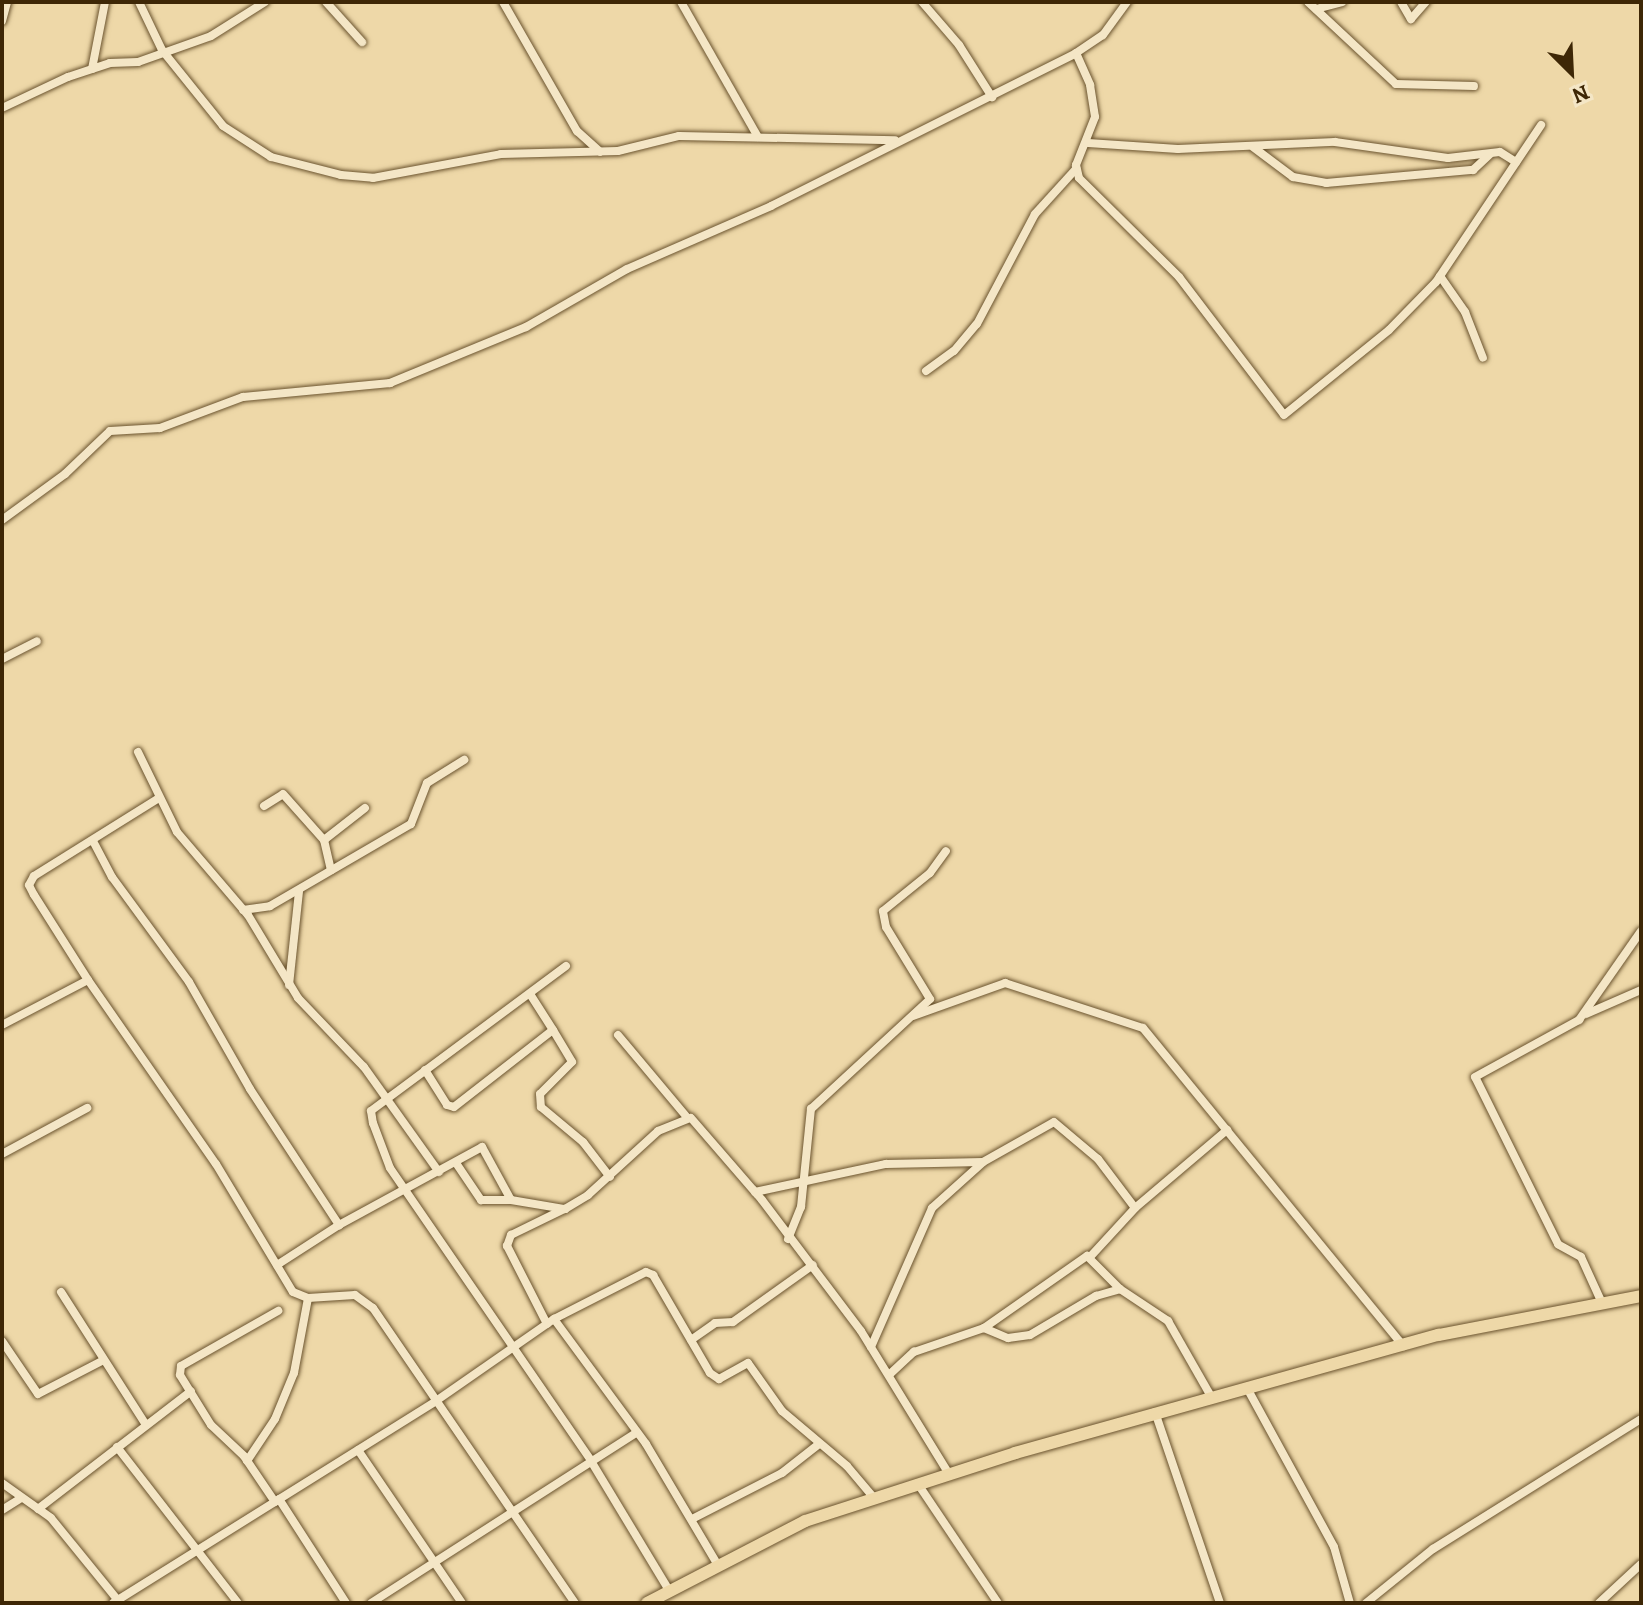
<!DOCTYPE html>
<html>
<head>
<meta charset="utf-8">
<style>
	body { margin:0 }
	#map { position:relative; width:1643px; height:1605px; overflow:hidden; background:#eed8a8; font-family:Alegreya,serif }
	div>[style] { position:absolute }
	.roads { filter:drop-shadow(0 0 2px #6a532e) drop-shadow(0 0 2px #6a532e) }
	.minor>* { height:8px; margin:-4px; padding:0 4px; transform-origin:4px; border-radius:4px; background:#f4e6c6 }
	.primary>* { height:12px; margin:-6px; padding:0 6px; transform-origin:6px; border-radius:6px; background:#eed8a8 }
	span { translate:-50% -50%; white-space:nowrap; text-align:center; line-height:1.15; -webkit-text-stroke:6px #f4e6c6; paint-order:stroke }
	.frame { position:absolute; inset:0; border:4px solid #3e2706; pointer-events:none }
	.north { position:absolute; left:1531px; top:32px; width:80px; height:80px; -webkit-text-stroke:6px #f4e6c6; paint-order:stroke; rotate:156deg; font-size:22px; font-weight:700; line-height:32px; text-align:center; color:#3e2706 }
	.north::after { content:''; display:block; margin:auto; width:28px; height:36px; background:#3e2706; clip-path:polygon(50% 0,100% 100%,50% 72%,0 100%) }
</style>
</head>
<body>
<div id="map">
	<div class="roads">
		<div class="minor">
			<i style="left:139px;top:2px;width:53px;rotate:64.4deg"></i>
			<i style="left:162px;top:50px;width:97px;rotate:51.2deg"></i>
			<i style="left:223px;top:126px;width:57px;rotate:32.9deg"></i>
			<i style="left:271px;top:157px;width:72px;rotate:14.4deg"></i>
			<i style="left:341px;top:175px;width:32px;rotate:5deg"></i>
			<i style="left:373px;top:178px;width:130px;rotate:-10.6deg"></i>
			<i style="left:501px;top:154px;width:117px;rotate:-1.5deg"></i>
			<i style="left:618px;top:151px;width:63px;rotate:-13.8deg"></i>
			<i style="left:679px;top:136px;width:216px;rotate:1.1deg"></i>
			<i style="left:326px;top:2px;width:54px;rotate:48deg"></i>
			<i style="left:503px;top:2px;width:149px;rotate:60.2deg"></i>
			<i style="left:577px;top:131px;width:31px;rotate:42deg"></i>
			<i style="left:681px;top:2px;width:155px;rotate:60.3deg"></i>
			<i style="left:922px;top:2px;width:57px;rotate:49.3deg"></i>
			<i style="left:959px;top:45px;width:62px;rotate:57.6deg"></i>
			<i style="left:1308px;top:2px;width:120px;rotate:43deg"></i>
			<i style="left:1396px;top:84px;width:78px;rotate:1.5deg"></i>
			<i style="left:1401px;top:2px;width:20px;rotate:60deg"></i>
			<i style="left:1411px;top:19px;width:23px;rotate:-49deg"></i>
			<i style="left:1316px;top:9px;width:27px;rotate:-15deg"></i>
			<i style="left:2px;top:21px;width:20px;rotate:-75deg"></i>
			<i style="left:1076px;top:53px;width:35px;rotate:66deg"></i>
			<i style="left:1090px;top:85px;width:32px;rotate:81deg"></i>
			<i style="left:1095px;top:117px;width:52px;rotate:111.6deg"></i>
			<i style="left:1076px;top:165px;width:13px;rotate:77deg"></i>
			<i style="left:1079px;top:178px;width:141px;rotate:44.7deg"></i>
			<i style="left:1179px;top:277px;width:173px;rotate:52.7deg"></i>
			<i style="left:1284px;top:415px;width:135px;rotate:-39deg"></i>
			<i style="left:1389px;top:330px;width:67px;rotate:-45.6deg"></i>
			<i style="left:1436px;top:282px;width:189px;rotate:-56.2deg"></i>
			<i style="left:92px;top:69px;width:68px;rotate:-79deg"></i>
			<i style="left:2px;top:108px;width:73px;rotate:-25.2deg"></i>
			<i style="left:68px;top:77px;width:44px;rotate:-18.4deg"></i>
			<i style="left:110px;top:63px;width:28px;rotate:-2deg"></i>
			<i style="left:138px;top:62px;width:77px;rotate:-19.6deg"></i>
			<i style="left:211px;top:36px;width:64px;rotate:-32.2deg"></i>
			<i style="left:1088px;top:143px;width:90px;rotate:3.8deg"></i>
			<i style="left:1178px;top:149px;width:157px;rotate:-2.6deg"></i>
			<i style="left:1335px;top:142px;width:114px;rotate:8.1deg"></i>
			<i style="left:1448px;top:158px;width:52px;rotate:-6.6deg"></i>
			<i style="left:1500px;top:152px;width:19px;rotate:32deg"></i>
			<i style="left:1253px;top:147px;width:50px;rotate:36.9deg"></i>
			<i style="left:1293px;top:177px;width:34px;rotate:10deg"></i>
			<i style="left:1326px;top:183px;width:148px;rotate:-5.1deg"></i>
			<i style="left:1473px;top:170px;width:23px;rotate:-43deg"></i>
			<i style="left:1440px;top:276px;width:44px;rotate:55.2deg"></i>
			<i style="left:1465px;top:312px;width:49px;rotate:68.6deg"></i>
			<i style="left:926px;top:371px;width:34px;rotate:-36deg"></i>
			<i style="left:954px;top:351px;width:35px;rotate:-50deg"></i>
			<i style="left:977px;top:324px;width:124px;rotate:-62.2deg"></i>
			<i style="left:1035px;top:214px;width:61px;rotate:-47.7deg"></i>
			<i style="left:2px;top:520px;width:78px;rotate:-36.1deg"></i>
			<i style="left:65px;top:474px;width:62px;rotate:-43.7deg"></i>
			<i style="left:110px;top:431px;width:50px;rotate:-3.4deg"></i>
			<i style="left:160px;top:428px;width:89px;rotate:-20.5deg"></i>
			<i style="left:243px;top:397px;width:148px;rotate:-5.4deg"></i>
			<i style="left:390px;top:383px;width:147px;rotate:-22.4deg"></i>
			<i style="left:526px;top:327px;width:116px;rotate:-29.9deg"></i>
			<i style="left:627px;top:269px;width:157px;rotate:-23.6deg"></i>
			<i style="left:771px;top:206px;width:341px;rotate:-26.6deg"></i>
			<i style="left:1076px;top:53px;width:32px;rotate:-34deg"></i>
			<i style="left:1103px;top:35px;width:41px;rotate:-54deg"></i>
			<i style="left:2px;top:659px;width:39px;rotate:-27deg"></i>
			<i style="left:138px;top:752px;width:89px;rotate:64deg"></i>
			<i style="left:177px;top:832px;width:109px;rotate:49.5deg"></i>
			<i style="left:248px;top:915px;width:97px;rotate:58.9deg"></i>
			<i style="left:298px;top:998px;width:95px;rotate:46.3deg"></i>
			<i style="left:364px;top:1067px;width:129px;rotate:54.5deg"></i>
			<i style="left:264px;top:806px;width:22px;rotate:-32deg"></i>
			<i style="left:283px;top:794px;width:62px;rotate:48.3deg"></i>
			<i style="left:324px;top:840px;width:31px;rotate:77deg"></i>
			<i style="left:324px;top:840px;width:52px;rotate:-38deg"></i>
			<i style="left:93px;top:841px;width:41px;rotate:62.2deg"></i>
			<i style="left:112px;top:877px;width:130px;rotate:53.7deg"></i>
			<i style="left:189px;top:982px;width:123px;rotate:60.3deg"></i>
			<i style="left:250px;top:1089px;width:163px;rotate:56.8deg"></i>
			<i style="left:339px;top:1225px;width:163px;rotate:-28.6deg"></i>
			<i style="left:482px;top:1147px;width:60px;rotate:61.3deg"></i>
			<i style="left:511px;top:1200px;width:55px;rotate:9.5deg"></i>
			<i style="left:565px;top:1209px;width:27px;rotate:-31deg"></i>
			<i style="left:588px;top:1195px;width:95px;rotate:-42.4deg"></i>
			<i style="left:658px;top:1131px;width:35px;rotate:-22deg"></i>
			<i style="left:691px;top:1118px;width:108px;rotate:49.1deg"></i>
			<i style="left:762px;top:1200px;width:164px;rotate:52.9deg"></i>
			<i style="left:861px;top:1331px;width:168px;rotate:58.4deg"></i>
			<i style="left:243px;top:910px;width:27px;rotate:-8deg"></i>
			<i style="left:270px;top:906px;width:163px;rotate:-30.2deg"></i>
			<i style="left:411px;top:824px;width:44px;rotate:-68.7deg"></i>
			<i style="left:427px;top:783px;width:44px;rotate:-31.9deg"></i>
			<i style="left:566px;top:966px;width:243px;rotate:143.4deg"></i>
			<i style="left:371px;top:1111px;width:12px;rotate:81deg"></i>
			<i style="left:373px;top:1123px;width:48px;rotate:69.3deg"></i>
			<i style="left:390px;top:1168px;width:355px;rotate:55.5deg"></i>
			<i style="left:591px;top:1461px;width:153px;rotate:58.9deg"></i>
			<i style="left:88px;top:980px;width:224px;rotate:55.2deg"></i>
			<i style="left:216px;top:1164px;width:149px;rotate:59deg"></i>
			<i style="left:293px;top:1292px;width:16px;rotate:22deg"></i>
			<i style="left:308px;top:1298px;width:47px;rotate:-3.7deg"></i>
			<i style="left:355px;top:1295px;width:22px;rotate:36deg"></i>
			<i style="left:373px;top:1308px;width:358px;rotate:55.6deg"></i>
			<i style="left:289px;top:985px;width:95px;rotate:-83.9deg"></i>
			<i style="left:530px;top:994px;width:43px;rotate:57.4deg"></i>
			<i style="left:1586px;top:1014px;width:60px;rotate:-23.6deg"></i>
			<i style="left:913px;top:1016px;width:98px;rotate:-19.7deg"></i>
			<i style="left:1005px;top:983px;width:145px;rotate:18.1deg"></i>
			<i style="left:1143px;top:1028px;width:411px;rotate:50.7deg"></i>
			<i style="left:2px;top:1025px;width:97px;rotate:-27.6deg"></i>
			<i style="left:88px;top:980px;width:101px;rotate:-122.4deg"></i>
			<i style="left:34px;top:895px;width:11px;rotate:-117deg"></i>
			<i style="left:29px;top:885px;width:10px;rotate:-61deg"></i>
			<i style="left:34px;top:876px;width:145px;rotate:-32deg"></i>
			<i style="left:618px;top:1035px;width:106px;rotate:50deg"></i>
			<i style="left:425px;top:1070px;width:41px;rotate:57.8deg"></i>
			<i style="left:447px;top:1105px;width:7px;rotate:16deg"></i>
			<i style="left:454px;top:1107px;width:125px;rotate:-37.9deg"></i>
			<i style="left:553px;top:1030px;width:37px;rotate:59deg"></i>
			<i style="left:572px;top:1062px;width:45px;rotate:135deg"></i>
			<i style="left:540px;top:1094px;width:13px;rotate:86deg"></i>
			<i style="left:541px;top:1107px;width:55px;rotate:39.8deg"></i>
			<i style="left:583px;top:1142px;width:44px;rotate:52.4deg"></i>
			<i style="left:2px;top:1154px;width:97px;rotate:-28.4deg"></i>
			<i style="left:456px;top:1163px;width:45px;rotate:56deg"></i>
			<i style="left:481px;top:1200px;width:30px"></i>
			<i style="left:755px;top:1192px;width:134px;rotate:-12.1deg"></i>
			<i style="left:886px;top:1164px;width:97px;rotate:-1.2deg"></i>
			<i style="left:983px;top:1162px;width:81px;rotate:-29.4deg"></i>
			<i style="left:1054px;top:1122px;width:57px;rotate:40.1deg"></i>
			<i style="left:1098px;top:1159px;width:61px;rotate:52.9deg"></i>
			<i style="left:788px;top:1239px;width:35px;rotate:-68deg"></i>
			<i style="left:801px;top:1207px;width:99px;rotate:-84.2deg"></i>
			<i style="left:811px;top:1109px;width:162px;rotate:-42.7deg"></i>
			<i style="left:930px;top:999px;width:84px;rotate:-121.4deg"></i>
			<i style="left:886px;top:927px;width:16px;rotate:-101deg"></i>
			<i style="left:883px;top:911px;width:60px;rotate:-39deg"></i>
			<i style="left:930px;top:873px;width:27px;rotate:-54deg"></i>
			<i style="left:1090px;top:1257px;width:67px;rotate:-47.4deg"></i>
			<i style="left:1135px;top:1208px;width:121px;rotate:-40.3deg"></i>
			<i style="left:277px;top:1265px;width:74px;rotate:-32.8deg"></i>
			<i style="left:61px;top:1292px;width:158px;rotate:57.4deg"></i>
			<i style="left:1602px;top:1303px;width:51px;rotate:-114.5deg"></i>
			<i style="left:1581px;top:1257px;width:26px;rotate:-151deg"></i>
			<i style="left:1558px;top:1244px;width:186px;rotate:-116.4deg"></i>
			<i style="left:1475px;top:1077px;width:119px;rotate:-28.7deg"></i>
			<i style="left:1579px;top:1020px;width:108px;rotate:-55.1deg"></i>
			<i style="left:554px;top:1319px;width:155px;rotate:53.6deg"></i>
			<i style="left:646px;top:1444px;width:143px;rotate:59.3deg"></i>
			<i style="left:547px;top:1324px;width:88px;rotate:-117.1deg"></i>
			<i style="left:507px;top:1246px;width:12px;rotate:-70deg"></i>
			<i style="left:511px;top:1235px;width:59px;rotate:-26.1deg"></i>
			<i style="left:984px;top:1328px;width:26px;rotate:23deg"></i>
			<i style="left:1008px;top:1338px;width:22px;rotate:-8deg"></i>
			<i style="left:1030px;top:1335px;width:77px;rotate:-30.6deg"></i>
			<i style="left:1096px;top:1296px;width:25px;rotate:-16deg"></i>
			<i style="left:691px;top:1340px;width:29px;rotate:-35deg"></i>
			<i style="left:715px;top:1323px;width:18px;rotate:-3deg"></i>
			<i style="left:733px;top:1322px;width:98px;rotate:-35.5deg"></i>
			<i style="left:2px;top:1341px;width:64px;rotate:55.8deg"></i>
			<i style="left:38px;top:1394px;width:74px;rotate:-27.3deg"></i>
			<i style="left:871px;top:1347px;width:152px;rotate:-66.3deg"></i>
			<i style="left:932px;top:1208px;width:67px;rotate:-42deg"></i>
			<i style="left:890px;top:1374px;width:33px;rotate:-43deg"></i>
			<i style="left:914px;top:1352px;width:74px;rotate:-18.9deg"></i>
			<i style="left:984px;top:1328px;width:126px;rotate:-35deg"></i>
			<i style="left:1087px;top:1256px;width:47px;rotate:45deg"></i>
			<i style="left:1120px;top:1289px;width:58px;rotate:33.7deg"></i>
			<i style="left:1168px;top:1321px;width:89px;rotate:60.3deg"></i>
			<i style="left:1247px;top:1388px;width:181px;rotate:61.3deg"></i>
			<i style="left:1334px;top:1547px;width:58px;rotate:74.1deg"></i>
			<i style="left:1155px;top:1412px;width:202px;rotate:71.2deg"></i>
			<i style="left:117px;top:1447px;width:197px;rotate:52.2deg"></i>
			<i style="left:358px;top:1450px;width:185px;rotate:55.8deg"></i>
			<i style="left:247px;top:1461px;width:50px;rotate:-56.3deg"></i>
			<i style="left:275px;top:1419px;width:50px;rotate:-67.6deg"></i>
			<i style="left:294px;top:1373px;width:76px;rotate:-79.4deg"></i>
			<i style="left:2px;top:1483px;width:60px;rotate:35.5deg"></i>
			<i style="left:51px;top:1518px;width:109px;rotate:50.9deg"></i>
			<i style="left:918px;top:1484px;width:143px;rotate:56.1deg"></i>
			<i style="left:279px;top:1499px;width:124px;rotate:57.2deg"></i>
			<i style="left:275px;top:1502px;width:55px;rotate:-124deg"></i>
			<i style="left:244px;top:1456px;width:45px;rotate:-136.8deg"></i>
			<i style="left:211px;top:1425px;width:59px;rotate:-121.8deg"></i>
			<i style="left:180px;top:1375px;width:9px;rotate:-84deg"></i>
			<i style="left:181px;top:1366px;width:112px;rotate:-29.6deg"></i>
			<i style="left:38px;top:1509px;width:193px;rotate:-37.6deg"></i>
			<i style="left:2px;top:1510px;width:22px;rotate:-32deg"></i>
			<i style="left:692px;top:1519px;width:101px;rotate:-27.1deg"></i>
			<i style="left:782px;top:1473px;width:47px;rotate:-38.1deg"></i>
			<i style="left:113px;top:1603px;width:381px;rotate:-32deg"></i>
			<i style="left:436px;top:1401px;width:144px;rotate:-34.8deg"></i>
			<i style="left:554px;top:1319px;width:103px;rotate:-27.1deg"></i>
			<i style="left:646px;top:1272px;width:8px;rotate:23deg"></i>
			<i style="left:653px;top:1275px;width:113px;rotate:59.8deg"></i>
			<i style="left:710px;top:1373px;width:11px;rotate:34deg"></i>
			<i style="left:719px;top:1379px;width:33px;rotate:-29deg"></i>
			<i style="left:748px;top:1363px;width:59px;rotate:54.7deg"></i>
			<i style="left:782px;top:1411px;width:85px;rotate:40.2deg"></i>
			<i style="left:847px;top:1466px;width:42px;rotate:49.8deg"></i>
			<i style="left:371px;top:1603px;width:316px;rotate:-32.7deg"></i>
			<i style="left:1366px;top:1603px;width:86px;rotate:-38.9deg"></i>
			<i style="left:1433px;top:1549px;width:245px;rotate:-32deg"></i>
			<i style="left:1599px;top:1603px;width:57px;rotate:-42.9deg"></i>
		</div>
		<div class="primary">
			<i style="left:647px;top:1603px;width:178px;rotate:-27.4deg"></i>
			<i style="left:805px;top:1521px;width:221px;rotate:-17.9deg"></i>
			<i style="left:1015px;top:1453px;width:440px;rotate:-15.6deg"></i>
			<i style="left:1439px;top:1335px;width:206px;rotate:-10.9deg"></i>
		</div>
	</div>
	<div class="frame"></div>
	<div class="north">N</div>
</div>
</body>
</html>
